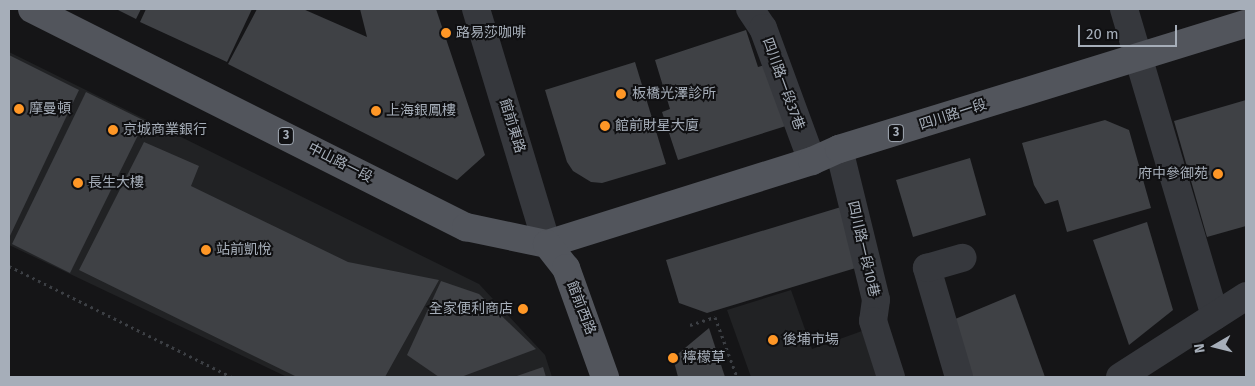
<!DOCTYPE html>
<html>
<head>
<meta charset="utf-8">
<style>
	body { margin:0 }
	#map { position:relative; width:1255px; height:386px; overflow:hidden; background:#151517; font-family:"Fira Sans","Noto Sans TC",sans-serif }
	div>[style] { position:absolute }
	.built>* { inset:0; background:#212224 }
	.building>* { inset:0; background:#3f4145 }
	.path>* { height:3px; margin-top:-1.5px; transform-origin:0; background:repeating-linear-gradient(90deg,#3c3f44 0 2.5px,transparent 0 6.5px) }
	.minor>* { height:28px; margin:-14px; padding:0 14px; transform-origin:14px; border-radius:14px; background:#36383d }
	.major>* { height:28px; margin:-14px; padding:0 14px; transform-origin:14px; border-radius:14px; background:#52555c }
	.dots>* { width:14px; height:14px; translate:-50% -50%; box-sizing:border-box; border:2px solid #101012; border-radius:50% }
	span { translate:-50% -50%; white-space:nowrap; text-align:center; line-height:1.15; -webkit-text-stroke:4px #101012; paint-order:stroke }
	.shield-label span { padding:1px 4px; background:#101012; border:1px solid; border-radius:4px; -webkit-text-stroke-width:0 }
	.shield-label { font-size:12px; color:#a6aeb9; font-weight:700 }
	.poi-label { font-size:14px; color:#a6aeb9 }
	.left { translate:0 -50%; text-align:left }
	.right { translate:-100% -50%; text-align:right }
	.street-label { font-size:14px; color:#a6aeb9 }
	.frame { position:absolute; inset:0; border:10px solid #a6aeb9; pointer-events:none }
	.north { position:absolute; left:1190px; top:321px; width:50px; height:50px; -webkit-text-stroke:4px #101012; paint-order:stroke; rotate:262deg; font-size:14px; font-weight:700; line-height:20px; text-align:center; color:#a6aeb9 }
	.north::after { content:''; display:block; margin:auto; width:18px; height:22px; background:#a6aeb9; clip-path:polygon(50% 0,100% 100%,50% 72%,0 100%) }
	.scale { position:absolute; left:1078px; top:25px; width:99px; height:22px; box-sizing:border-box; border:2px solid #a6aeb9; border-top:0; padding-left:6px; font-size:15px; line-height:18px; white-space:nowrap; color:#a6aeb9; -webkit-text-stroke:4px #101012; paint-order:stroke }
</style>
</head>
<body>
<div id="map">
	<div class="built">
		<i style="clip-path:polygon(9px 52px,479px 284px,545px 355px,552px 377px,287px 377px,9px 245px)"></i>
		<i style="clip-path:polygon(791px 290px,812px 349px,862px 331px,877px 377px,751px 377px,727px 310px)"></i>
	</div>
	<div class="building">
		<i style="clip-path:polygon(116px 9px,141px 9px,136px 19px)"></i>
		<i style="clip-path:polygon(146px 9px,252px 9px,227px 62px,140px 22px)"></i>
		<i style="clip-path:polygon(257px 9px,303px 9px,367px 37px,360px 9px,436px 9px,485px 155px,457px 180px,228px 64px)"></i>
		<i style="clip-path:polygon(746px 30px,758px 67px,769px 64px,789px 125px,678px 160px,662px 112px,670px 109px,655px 60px)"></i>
		<i style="clip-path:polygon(9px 55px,79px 90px,9px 238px)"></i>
		<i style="clip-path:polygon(635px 62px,666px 164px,602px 183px,591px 182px,573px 171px,567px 162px,545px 90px)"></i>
		<i style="clip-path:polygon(86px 92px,145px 121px,70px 273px,12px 244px)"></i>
		<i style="clip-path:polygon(1246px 100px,1246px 226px,1207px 237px,1174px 121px)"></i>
		<i style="clip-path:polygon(1105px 120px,1129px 130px,1151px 208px,1067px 232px,1058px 200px,1045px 204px,1034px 185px,1022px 143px)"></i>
		<i style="clip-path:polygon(144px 142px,199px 166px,191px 186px,348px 262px,439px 280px,385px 377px,297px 377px,79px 270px)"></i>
		<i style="clip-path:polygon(970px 158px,986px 215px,913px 237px,896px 180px)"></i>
		<i style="clip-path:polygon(841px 207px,859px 267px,707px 313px,679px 303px,666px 260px)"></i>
		<i style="clip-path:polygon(1147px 222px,1173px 310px,1129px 345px,1093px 240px)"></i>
		<i style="clip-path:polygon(441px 281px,479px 294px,536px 349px,461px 377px,439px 377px,407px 355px)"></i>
		<i style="clip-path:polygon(1015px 294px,1045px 377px,965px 377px,948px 322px)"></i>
		<i style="clip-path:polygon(709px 328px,725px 377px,678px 377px,673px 358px)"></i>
		<i style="clip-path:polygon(543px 367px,546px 377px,514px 377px)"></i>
	</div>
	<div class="path">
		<i style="left:9px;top:266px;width:249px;rotate:26.5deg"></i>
		<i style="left:690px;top:325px;width:26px;rotate:-18deg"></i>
		<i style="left:715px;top:317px;width:64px;rotate:69.9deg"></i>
	</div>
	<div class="minor">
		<i style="left:476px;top:9px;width:245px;rotate:73.2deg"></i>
		<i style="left:750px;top:9px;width:23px;rotate:56deg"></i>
		<i style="left:763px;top:28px;width:142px;rotate:69.8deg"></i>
		<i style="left:1124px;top:9px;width:320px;rotate:73.5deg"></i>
		<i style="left:839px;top:149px;width:155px;rotate:76.2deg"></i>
		<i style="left:876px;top:300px;width:21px;rotate:98deg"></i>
		<i style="left:873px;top:321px;width:59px;rotate:72.2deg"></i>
		<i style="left:959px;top:377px;width:114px;rotate:-106.4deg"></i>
		<i style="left:927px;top:268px;width:37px;rotate:-16deg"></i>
		<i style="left:1120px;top:377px;width:150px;rotate:-32.7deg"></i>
	</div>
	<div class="major">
		<i style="left:32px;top:9px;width:486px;rotate:26.7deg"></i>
		<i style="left:466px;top:227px;width:83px;rotate:11.9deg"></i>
		<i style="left:547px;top:244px;width:278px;rotate:-17.4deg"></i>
		<i style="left:812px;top:161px;width:30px;rotate:-24deg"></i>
		<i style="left:839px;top:149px;width:426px;rotate:-17.1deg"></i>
		<i style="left:547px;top:244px;width:31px;rotate:52deg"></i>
		<i style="left:566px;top:268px;width:116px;rotate:70.3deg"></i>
	</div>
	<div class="dots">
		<i style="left:446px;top:33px;background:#ff9726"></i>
		<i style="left:621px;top:94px;background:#ff9726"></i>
		<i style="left:19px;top:109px;background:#ff9726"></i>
		<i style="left:376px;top:111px;background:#ff9726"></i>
		<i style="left:605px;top:126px;background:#ff9726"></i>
		<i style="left:113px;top:130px;background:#ff9726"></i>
		<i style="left:1218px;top:174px;background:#ff9726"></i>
		<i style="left:78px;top:183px;background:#ff9726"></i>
		<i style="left:206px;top:250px;background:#ff9726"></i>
		<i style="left:523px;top:309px;background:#ff9726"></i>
		<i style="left:773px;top:340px;background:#ff9726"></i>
		<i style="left:673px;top:358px;background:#ff9726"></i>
	</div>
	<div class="shield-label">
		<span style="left:896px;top:133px">3</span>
		<span style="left:286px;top:136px">3</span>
	</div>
	<div class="poi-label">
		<span class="left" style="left:456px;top:33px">路易莎咖啡</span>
		<span class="left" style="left:632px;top:94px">板橋光澤診所</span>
		<span class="left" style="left:29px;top:109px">摩曼頓</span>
		<span class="left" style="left:386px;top:111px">上海銀鳳樓</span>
		<span class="left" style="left:615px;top:126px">館前財星大廈</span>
		<span class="left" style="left:123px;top:130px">京城商業銀行</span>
		<span class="right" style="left:1208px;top:174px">府中參御苑</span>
		<span class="left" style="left:88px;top:183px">長生大樓</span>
		<span class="left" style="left:216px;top:250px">站前凱悅</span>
		<span class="right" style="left:513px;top:309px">全家便利商店</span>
		<span class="left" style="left:783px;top:340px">後埔市場</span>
		<span class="left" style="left:683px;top:358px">檸檬草</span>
	</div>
	<div class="street-label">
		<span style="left:783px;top:84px;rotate:70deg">四川路一段37巷</span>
		<span style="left:953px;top:115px;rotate:-18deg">四川路一段</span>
		<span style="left:512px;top:126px;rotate:73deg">館前東路</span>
		<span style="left:340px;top:163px;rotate:27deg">中山路一段</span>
		<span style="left:863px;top:249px;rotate:77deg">四川路一段10巷</span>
		<span style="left:581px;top:308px;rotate:69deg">館前西路</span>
	</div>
	<div class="frame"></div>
	<div class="north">N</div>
	<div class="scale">20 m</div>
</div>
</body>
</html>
